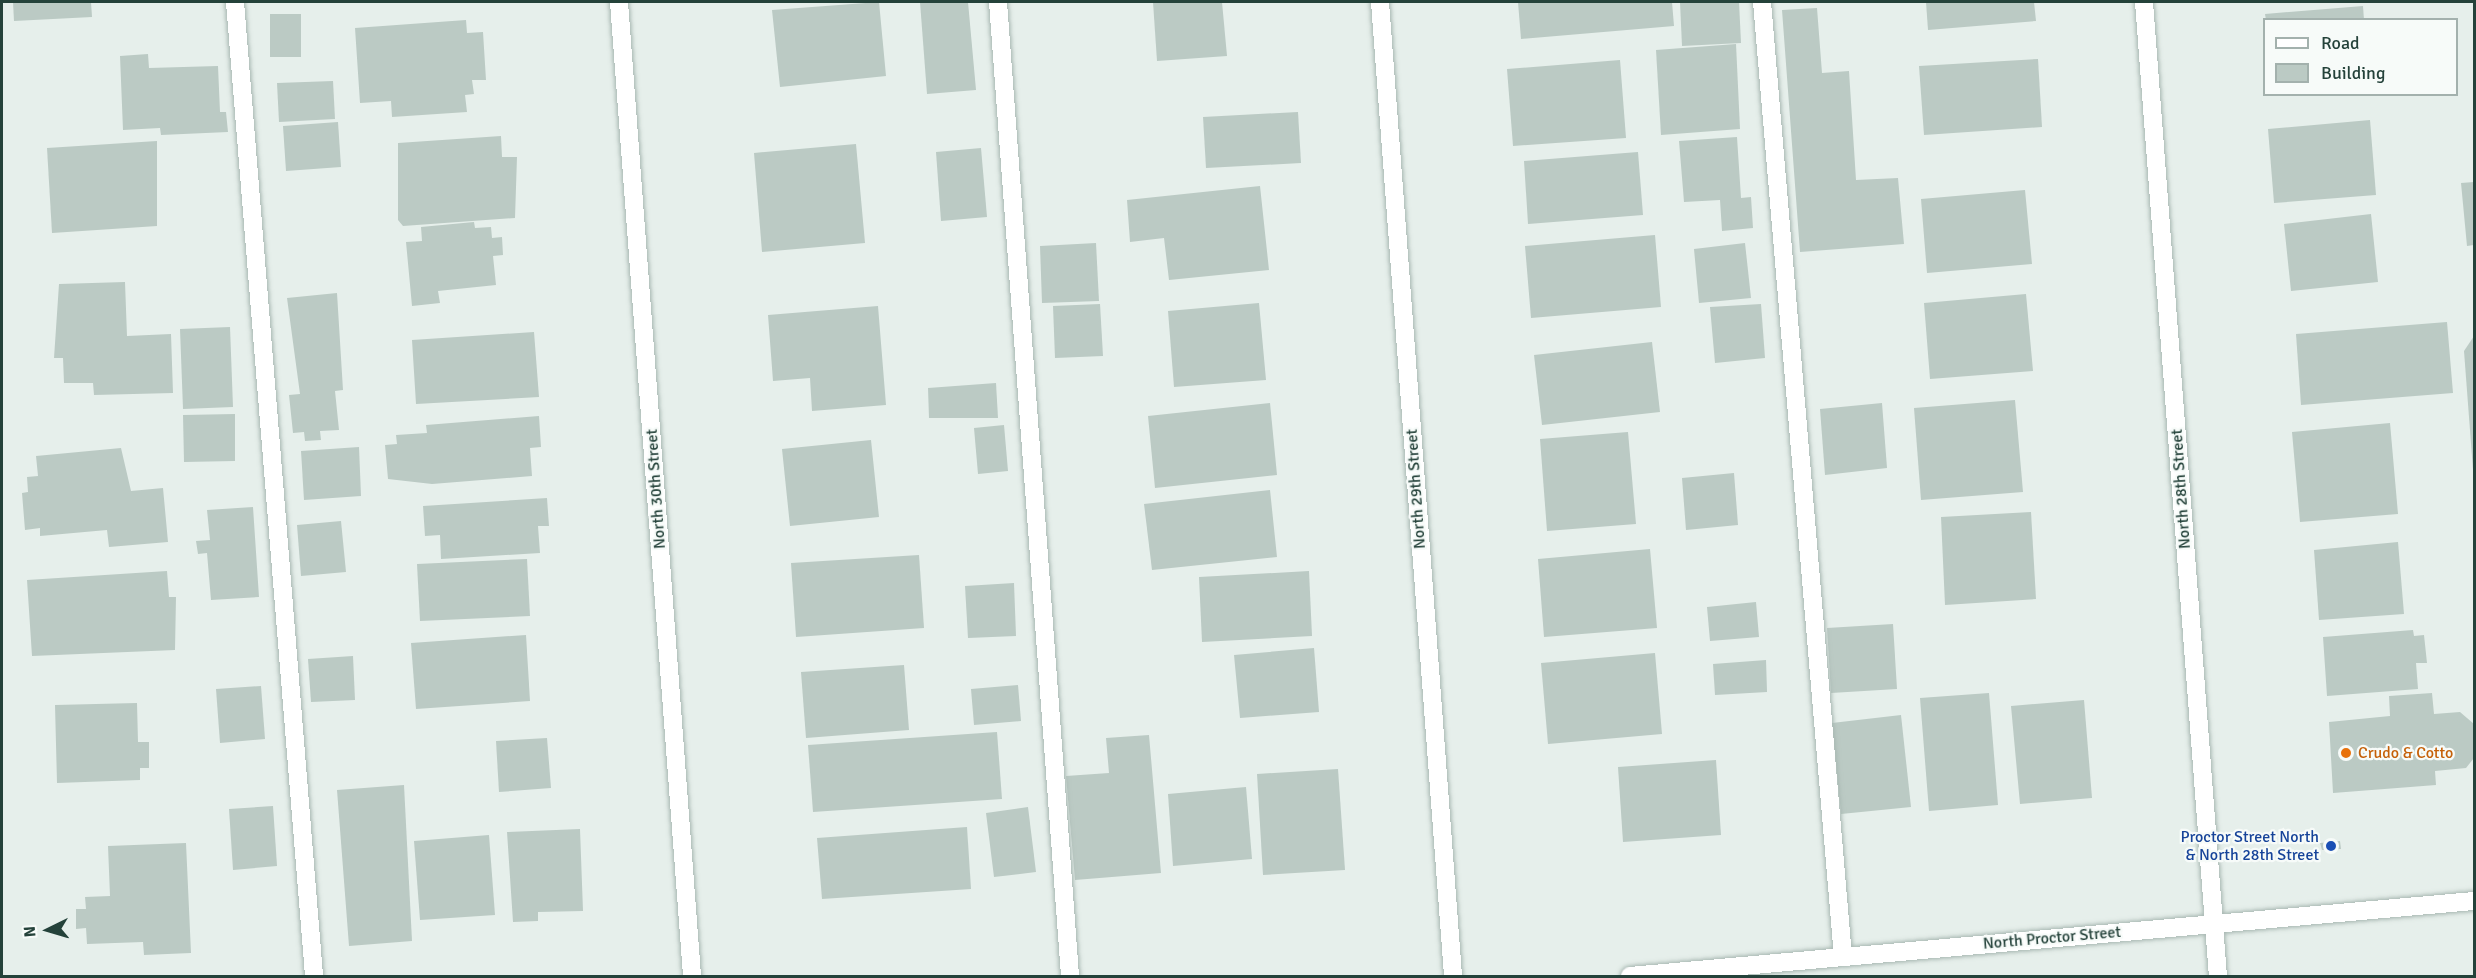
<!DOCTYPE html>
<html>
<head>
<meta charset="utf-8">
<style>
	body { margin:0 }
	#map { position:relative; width:2476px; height:978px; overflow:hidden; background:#e6efeb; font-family:Signika,sans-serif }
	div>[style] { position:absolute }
	.building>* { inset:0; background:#bbcac4 }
	.roads { filter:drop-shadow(0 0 2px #a8b8b2) drop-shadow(0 0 2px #a8b8b2) }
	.service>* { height:18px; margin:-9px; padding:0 9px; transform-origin:9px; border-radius:9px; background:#fff }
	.minor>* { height:18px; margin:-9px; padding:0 9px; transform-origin:9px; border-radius:9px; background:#fff }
	.tertiary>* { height:18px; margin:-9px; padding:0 9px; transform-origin:9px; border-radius:9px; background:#fff }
	.secondary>* { height:18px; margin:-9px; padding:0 9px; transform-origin:9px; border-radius:9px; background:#fff }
	.dots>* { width:16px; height:16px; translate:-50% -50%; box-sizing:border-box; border:3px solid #f7fbf9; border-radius:50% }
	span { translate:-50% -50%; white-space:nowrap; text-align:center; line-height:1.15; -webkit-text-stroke:4.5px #f7fbf9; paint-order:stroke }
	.street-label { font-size:16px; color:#24423a }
	.food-label { font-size:16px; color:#c56008 }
	.left { translate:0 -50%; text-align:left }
	.transit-label { font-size:16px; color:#164399 }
	.right { translate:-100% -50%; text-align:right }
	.frame { position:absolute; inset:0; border:3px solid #24423a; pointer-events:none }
	.legend { position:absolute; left:2263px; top:18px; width:195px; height:78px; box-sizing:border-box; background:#f7fbf9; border:2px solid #a3b1ad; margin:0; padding:8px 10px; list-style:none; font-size:18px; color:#24423a }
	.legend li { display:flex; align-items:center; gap:12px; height:30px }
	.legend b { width:30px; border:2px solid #a3b1ad }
	.north { position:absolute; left:18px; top:900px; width:60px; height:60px; -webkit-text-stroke:4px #f7fbf9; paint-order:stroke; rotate:265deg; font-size:16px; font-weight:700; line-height:24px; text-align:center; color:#24423a }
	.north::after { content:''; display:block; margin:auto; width:21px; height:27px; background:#24423a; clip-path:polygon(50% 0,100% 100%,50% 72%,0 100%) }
</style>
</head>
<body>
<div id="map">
	<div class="building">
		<i style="clip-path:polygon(13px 2px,91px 2px,92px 17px,14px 21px)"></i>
		<i style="clip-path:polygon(879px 2px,886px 76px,780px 87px,772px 10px)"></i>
		<i style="clip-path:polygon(920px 2px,968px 2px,976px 90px,927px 94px)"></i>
		<i style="clip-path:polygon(1153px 2px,1222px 2px,1227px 56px,1157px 61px)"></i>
		<i style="clip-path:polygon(1518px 2px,1672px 2px,1674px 26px,1521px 39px)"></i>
		<i style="clip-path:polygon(1680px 2px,1739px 2px,1741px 43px,1682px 46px)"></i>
		<i style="clip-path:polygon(1926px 2px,2034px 2px,2036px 21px,1928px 30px)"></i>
		<i style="clip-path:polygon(2363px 6px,2364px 20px,2266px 20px,2265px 14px)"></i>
		<i style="clip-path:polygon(1817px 8px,1822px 73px,1849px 71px,1856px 180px,1898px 178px,1904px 244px,1800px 252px,1782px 10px)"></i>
		<i style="clip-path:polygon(270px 14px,301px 14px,301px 57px,270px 57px)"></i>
		<i style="clip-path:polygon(466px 20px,467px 33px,483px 32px,486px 80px,472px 80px,474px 94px,465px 95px,467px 112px,392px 117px,391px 101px,360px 103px,355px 28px)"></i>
		<i style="clip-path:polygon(1736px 44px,1740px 129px,1661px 135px,1656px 50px)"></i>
		<i style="clip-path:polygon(148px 54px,149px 68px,218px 66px,220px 112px,226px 112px,228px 132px,161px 135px,160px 128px,123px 130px,120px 56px)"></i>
		<i style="clip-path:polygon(2038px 59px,2042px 127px,1924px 135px,1919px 66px)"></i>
		<i style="clip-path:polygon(1620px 60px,1626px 138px,1513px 146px,1507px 69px)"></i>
		<i style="clip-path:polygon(333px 81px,335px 119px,279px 122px,277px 83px)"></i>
		<i style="clip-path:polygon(1298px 112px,1301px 163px,1206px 168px,1203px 117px)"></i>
		<i style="clip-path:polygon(2370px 120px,2376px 195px,2274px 203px,2268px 129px)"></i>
		<i style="clip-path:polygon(338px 122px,341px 167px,286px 171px,283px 126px)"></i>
		<i style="clip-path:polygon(501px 136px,502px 157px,517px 157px,515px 218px,403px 226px,398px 220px,398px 143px)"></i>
		<i style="clip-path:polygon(1737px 137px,1741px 198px,1751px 197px,1753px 228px,1722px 231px,1720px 200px,1684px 202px,1679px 141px)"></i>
		<i style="clip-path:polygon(157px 141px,157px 226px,52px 233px,47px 148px)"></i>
		<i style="clip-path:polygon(856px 144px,865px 243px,762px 252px,754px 153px)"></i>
		<i style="clip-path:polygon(981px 148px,987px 217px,941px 221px,936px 152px)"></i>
		<i style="clip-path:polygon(1638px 152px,1643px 215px,1528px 224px,1524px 161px)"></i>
		<i style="clip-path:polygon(2474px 182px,2474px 245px,2467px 246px,2461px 183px)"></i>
		<i style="clip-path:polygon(1260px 186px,1269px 270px,1169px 280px,1164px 238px,1130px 242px,1127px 200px)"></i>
		<i style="clip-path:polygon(2025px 190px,2032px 264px,1927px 273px,1921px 199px)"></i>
		<i style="clip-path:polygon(2371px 214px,2378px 282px,2291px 291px,2284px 224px)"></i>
		<i style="clip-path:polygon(474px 222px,475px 228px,491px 227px,492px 238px,502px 237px,503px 255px,493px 256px,496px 285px,438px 291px,440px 303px,412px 306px,406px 242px,422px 241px,421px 227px)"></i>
		<i style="clip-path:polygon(1655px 235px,1661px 307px,1531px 318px,1525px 246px)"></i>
		<i style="clip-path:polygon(1096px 243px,1099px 301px,1042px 303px,1040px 246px)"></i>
		<i style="clip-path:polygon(1745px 243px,1751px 298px,1699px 303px,1694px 249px)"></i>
		<i style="clip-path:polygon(125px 282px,127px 336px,171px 334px,173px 393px,94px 395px,93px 383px,64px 383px,63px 358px,54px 358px,59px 284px)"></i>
		<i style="clip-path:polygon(337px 293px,343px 390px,335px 391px,339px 430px,320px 431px,321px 440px,305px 441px,304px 432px,293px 433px,289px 395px,300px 394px,287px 298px)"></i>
		<i style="clip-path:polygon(2026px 294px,2033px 371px,1930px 379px,1924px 303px)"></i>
		<i style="clip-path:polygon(1259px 303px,1266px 380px,1174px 387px,1168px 311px)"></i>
		<i style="clip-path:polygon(1100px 304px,1103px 356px,1055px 358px,1053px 306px)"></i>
		<i style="clip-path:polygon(1761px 304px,1765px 358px,1715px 363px,1710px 307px)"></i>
		<i style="clip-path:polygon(878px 306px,886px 405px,812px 411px,810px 378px,773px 381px,768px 315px)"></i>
		<i style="clip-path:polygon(2447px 322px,2453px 393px,2301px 405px,2296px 334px)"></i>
		<i style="clip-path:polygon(230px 327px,233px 407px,183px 409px,180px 329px)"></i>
		<i style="clip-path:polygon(534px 332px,539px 397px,416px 404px,412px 340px)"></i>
		<i style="clip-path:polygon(2474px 336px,2474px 470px,2473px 470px,2464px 351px)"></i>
		<i style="clip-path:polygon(1652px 342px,1660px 412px,1542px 425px,1534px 355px)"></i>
		<i style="clip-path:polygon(996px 383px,998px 418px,929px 418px,928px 388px)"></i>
		<i style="clip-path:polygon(2015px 400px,2023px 492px,1921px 500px,1914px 408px)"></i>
		<i style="clip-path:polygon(1270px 403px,1277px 475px,1155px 488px,1148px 416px)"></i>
		<i style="clip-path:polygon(1882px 403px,1887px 468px,1825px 475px,1820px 409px)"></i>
		<i style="clip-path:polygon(235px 414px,235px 461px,184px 462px,183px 415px)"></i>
		<i style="clip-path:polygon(539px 416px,541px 447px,530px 448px,532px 476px,432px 484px,388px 479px,385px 445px,397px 444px,396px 435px,427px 433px,426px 425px)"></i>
		<i style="clip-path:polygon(2390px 423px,2398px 514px,2300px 522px,2292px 432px)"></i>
		<i style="clip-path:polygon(1004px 425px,1008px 471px,978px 474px,974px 428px)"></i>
		<i style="clip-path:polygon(1628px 432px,1636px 524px,1547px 531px,1540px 439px)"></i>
		<i style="clip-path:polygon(871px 440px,879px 517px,790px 526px,782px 449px)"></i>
		<i style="clip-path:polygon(359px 447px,361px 496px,304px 500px,301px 451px)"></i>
		<i style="clip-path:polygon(121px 448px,131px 491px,163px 488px,168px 542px,109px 547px,107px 530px,40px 536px,40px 528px,25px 530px,22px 493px,28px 492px,27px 477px,38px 476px,36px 456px)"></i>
		<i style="clip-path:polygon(1734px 473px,1738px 525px,1686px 530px,1682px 478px)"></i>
		<i style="clip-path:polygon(1270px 490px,1277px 557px,1152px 570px,1144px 504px)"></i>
		<i style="clip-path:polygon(547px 498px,549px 526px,538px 526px,540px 553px,441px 559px,440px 535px,425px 536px,423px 506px)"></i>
		<i style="clip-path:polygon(253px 507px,259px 597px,211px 600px,207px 553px,198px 554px,196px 541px,210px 540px,207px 510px)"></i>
		<i style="clip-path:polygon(2031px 512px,2036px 599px,1945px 605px,1941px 517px)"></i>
		<i style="clip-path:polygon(341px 521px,346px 572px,301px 576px,297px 525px)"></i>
		<i style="clip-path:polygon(2398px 542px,2404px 614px,2319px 620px,2314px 550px)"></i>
		<i style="clip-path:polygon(1650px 549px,1657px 628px,1544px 637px,1538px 559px)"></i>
		<i style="clip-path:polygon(919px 555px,924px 628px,796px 637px,791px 563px)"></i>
		<i style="clip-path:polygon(527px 559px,530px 616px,420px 621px,417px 564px)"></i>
		<i style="clip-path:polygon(167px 571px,169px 597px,176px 597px,175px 650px,32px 656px,27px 580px)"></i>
		<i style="clip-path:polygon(1309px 571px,1312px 636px,1202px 642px,1199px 577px)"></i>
		<i style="clip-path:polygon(1014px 583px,1016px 636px,968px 638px,965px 586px)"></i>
		<i style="clip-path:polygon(1756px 602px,1759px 637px,1710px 641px,1707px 607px)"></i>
		<i style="clip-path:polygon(1893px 624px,1897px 689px,1831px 693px,1827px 628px)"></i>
		<i style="clip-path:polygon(2413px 630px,2414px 636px,2424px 635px,2427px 663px,2416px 663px,2418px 689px,2327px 696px,2323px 637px)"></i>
		<i style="clip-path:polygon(526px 635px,530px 701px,416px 709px,411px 643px)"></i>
		<i style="clip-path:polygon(1314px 648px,1319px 712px,1240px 718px,1234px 655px)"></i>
		<i style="clip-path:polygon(1655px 653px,1662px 734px,1548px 744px,1541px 663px)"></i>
		<i style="clip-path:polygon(353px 656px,355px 700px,311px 702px,308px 659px)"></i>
		<i style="clip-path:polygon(1766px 660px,1767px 692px,1715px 695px,1713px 664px)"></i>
		<i style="clip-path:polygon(904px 665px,909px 730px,806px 738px,801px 672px)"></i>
		<i style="clip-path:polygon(1018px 685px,1021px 721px,974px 725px,971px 689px)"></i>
		<i style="clip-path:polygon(261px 686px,265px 739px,220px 743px,216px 689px)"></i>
		<i style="clip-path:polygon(1989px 693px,1998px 805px,1929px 811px,1920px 698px)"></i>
		<i style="clip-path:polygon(2432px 693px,2434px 714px,2460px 712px,2474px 724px,2474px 758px,2466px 768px,2435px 771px,2436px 785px,2333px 793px,2329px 722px,2390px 716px,2389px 696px)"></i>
		<i style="clip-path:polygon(2084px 700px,2092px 798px,2020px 804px,2011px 706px)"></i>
		<i style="clip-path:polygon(137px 703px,138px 742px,149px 742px,149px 768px,140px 768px,140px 780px,57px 783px,55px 705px)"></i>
		<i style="clip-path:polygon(1901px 715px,1911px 807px,1841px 814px,1832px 723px)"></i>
		<i style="clip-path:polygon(997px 732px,1002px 799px,813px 812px,808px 745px)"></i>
		<i style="clip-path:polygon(1149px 735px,1161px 873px,1075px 880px,1066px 776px,1109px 773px,1106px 738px)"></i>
		<i style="clip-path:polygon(547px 738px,551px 788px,499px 792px,496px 741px)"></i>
		<i style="clip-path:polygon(1716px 760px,1721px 835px,1623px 842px,1618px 767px)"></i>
		<i style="clip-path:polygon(1338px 769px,1345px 870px,1263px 875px,1257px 774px)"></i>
		<i style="clip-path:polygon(404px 785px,412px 941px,349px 946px,337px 790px)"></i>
		<i style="clip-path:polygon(1246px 787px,1252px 859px,1173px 866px,1168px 794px)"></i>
		<i style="clip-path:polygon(273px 806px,277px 866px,233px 870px,229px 809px)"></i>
		<i style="clip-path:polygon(1028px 807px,1036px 872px,994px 877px,986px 813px)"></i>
		<i style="clip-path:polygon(967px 827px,971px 889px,822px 899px,817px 838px)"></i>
		<i style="clip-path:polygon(580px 829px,583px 911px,538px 912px,538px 921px,513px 922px,507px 832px)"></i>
		<i style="clip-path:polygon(489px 835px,495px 915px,420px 920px,414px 841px)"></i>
		<i style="clip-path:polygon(2340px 841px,2341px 849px,2322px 850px,2320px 843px)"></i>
		<i style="clip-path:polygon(186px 843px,191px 953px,144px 955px,143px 942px,87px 944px,86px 928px,76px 929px,76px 909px,86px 909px,85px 897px,110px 896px,108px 846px)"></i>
	</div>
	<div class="roads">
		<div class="service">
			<i style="left:235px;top:2px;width:977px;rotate:85.36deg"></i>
			<i style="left:998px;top:2px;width:977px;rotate:85.77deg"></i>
			<i style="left:1762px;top:2px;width:958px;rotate:85.15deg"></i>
		</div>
		<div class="minor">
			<i style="left:1380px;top:2px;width:977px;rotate:85.71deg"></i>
			<i style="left:2144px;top:2px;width:977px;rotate:85.66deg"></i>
		</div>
		<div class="tertiary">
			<i style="left:1630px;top:976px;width:847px;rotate:-5.08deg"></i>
		</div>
		<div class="secondary">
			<i style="left:619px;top:2px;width:977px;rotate:85.71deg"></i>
		</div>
	</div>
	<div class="dots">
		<i style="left:2346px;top:753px;background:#e8710a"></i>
		<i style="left:2331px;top:846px;background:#1a4fb4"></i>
	</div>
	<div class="street-label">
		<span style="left:656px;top:489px;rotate:-94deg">North 30th Street</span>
		<span style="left:1416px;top:489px;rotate:-94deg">North 29th Street</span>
		<span style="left:2181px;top:489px;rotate:-94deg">North 28th Street</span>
		<span style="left:2052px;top:938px;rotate:-5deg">North Proctor Street</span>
	</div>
	<div class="food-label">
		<span class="left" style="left:2358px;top:753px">Crudo &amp; Cotto</span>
	</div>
	<div class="transit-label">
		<span class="right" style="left:2319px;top:846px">Proctor Street North<br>&amp; North 28th Street</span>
	</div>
	<div class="frame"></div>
	<ul class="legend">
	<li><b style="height:8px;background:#fff"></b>Road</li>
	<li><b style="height:16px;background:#bbcac4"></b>Building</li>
	</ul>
	<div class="north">N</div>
</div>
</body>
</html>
